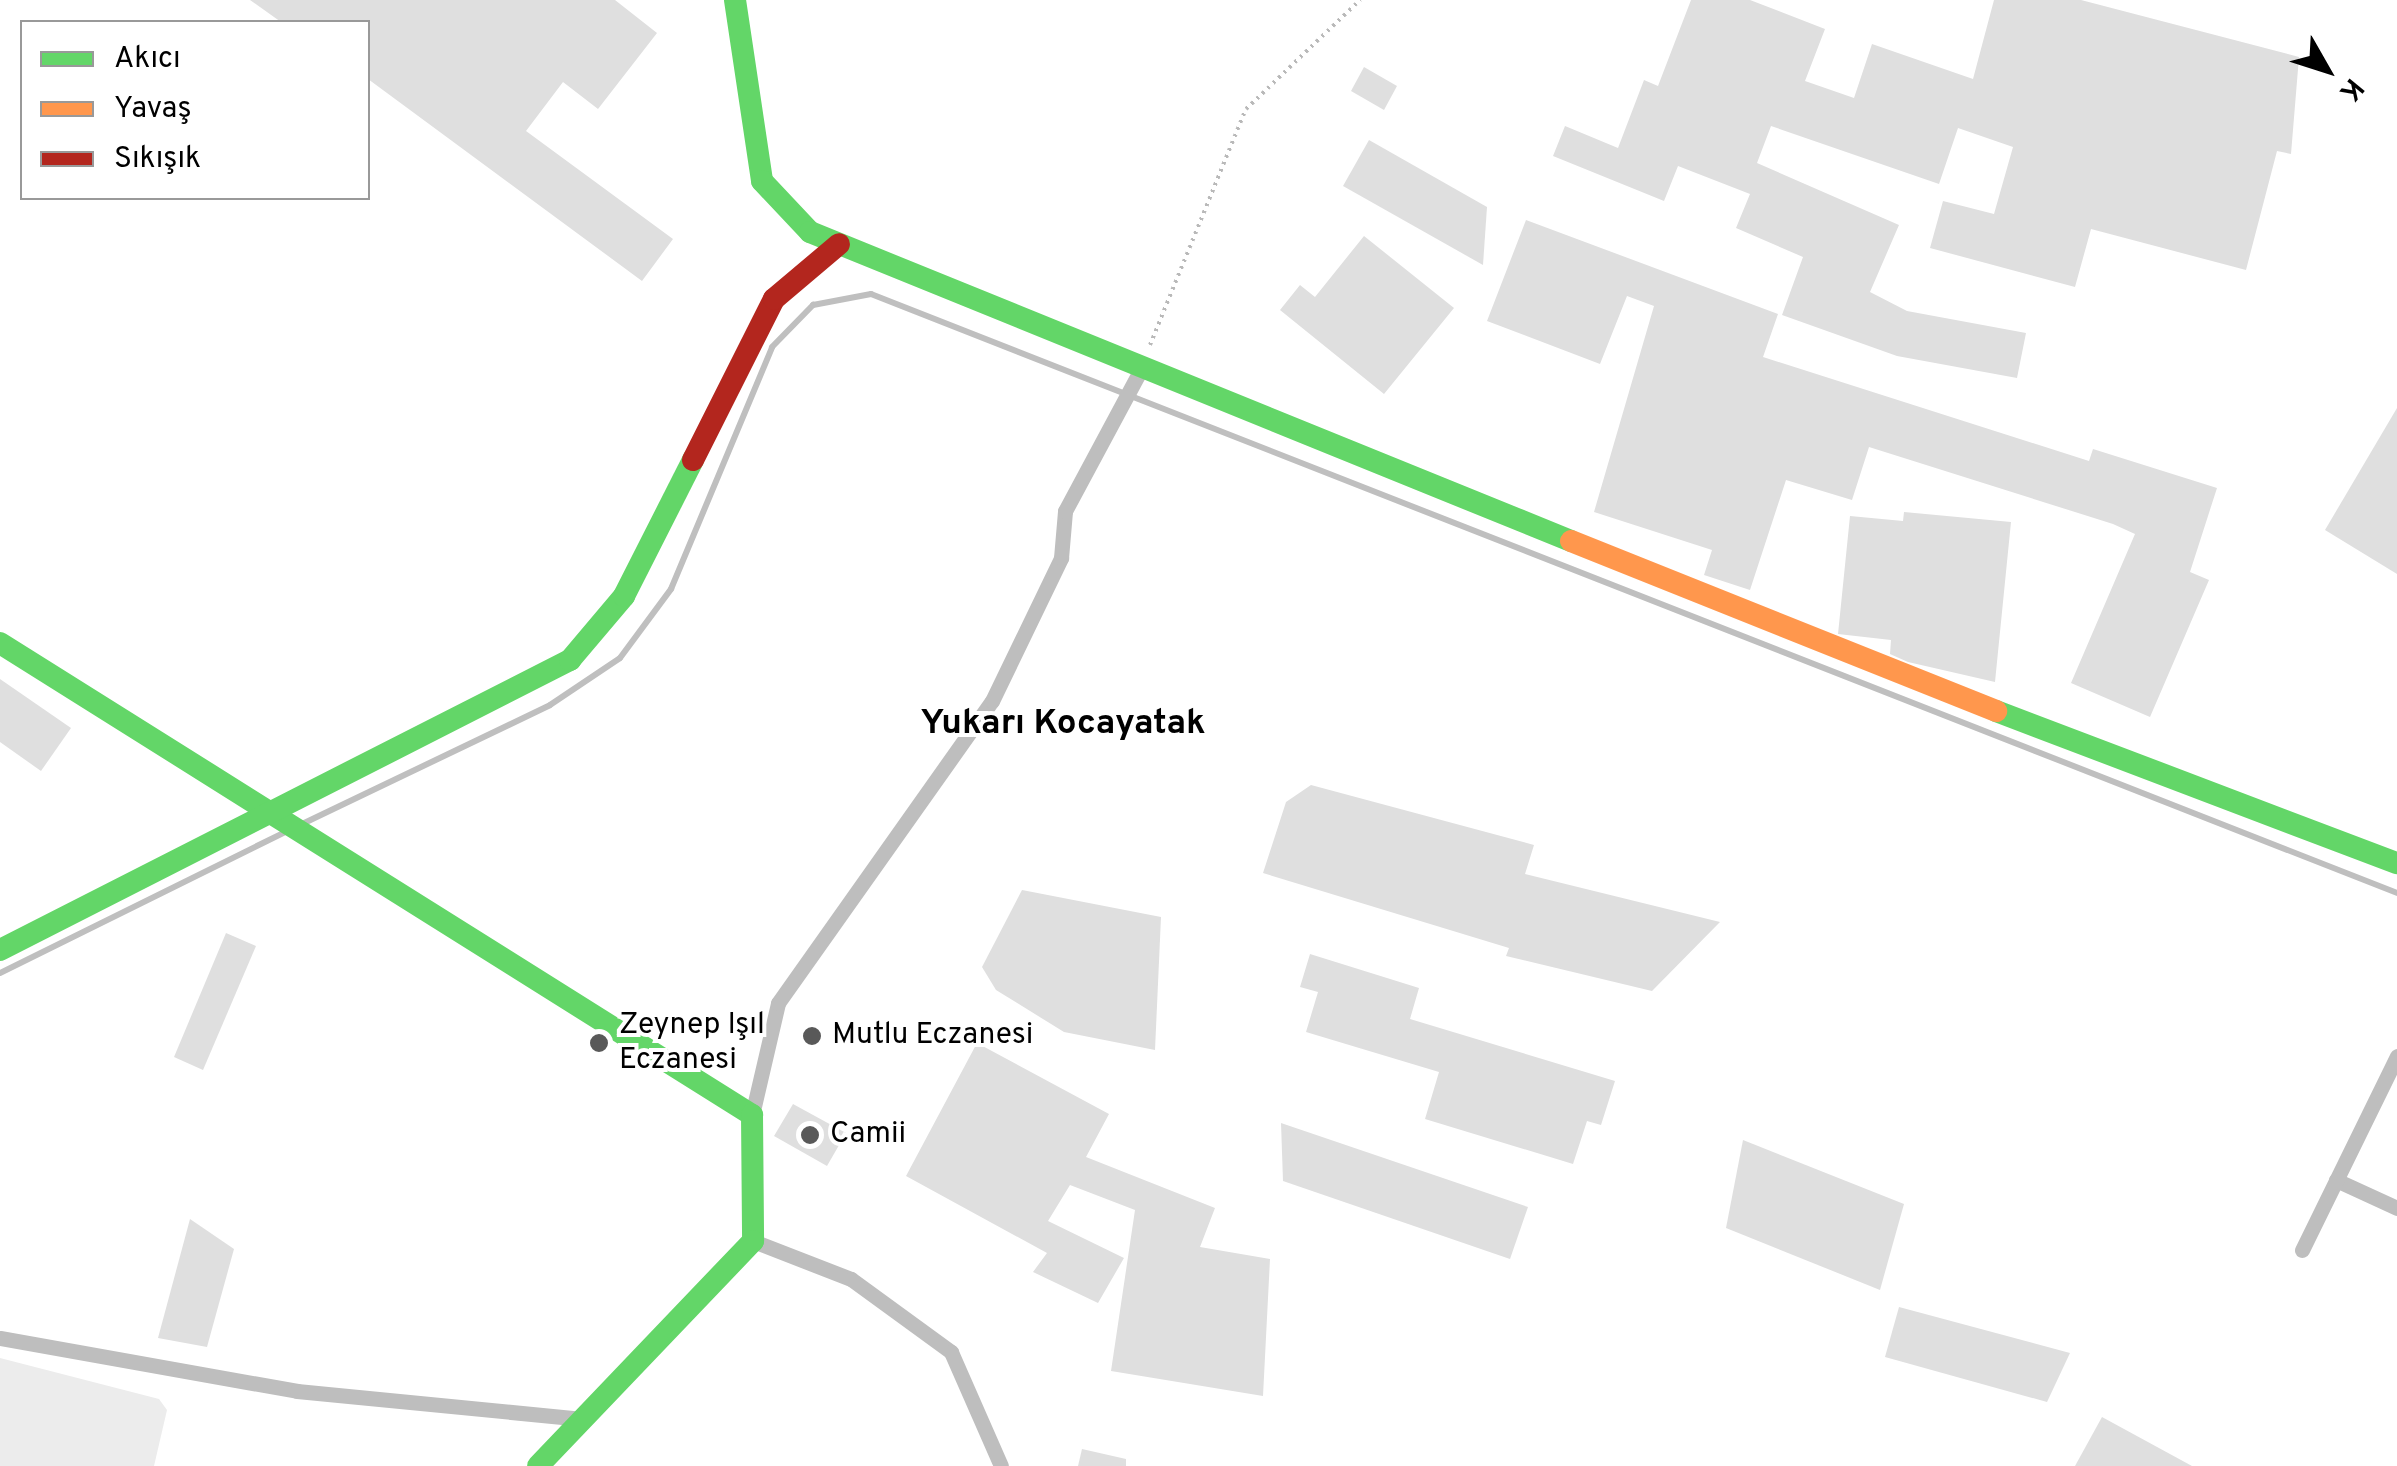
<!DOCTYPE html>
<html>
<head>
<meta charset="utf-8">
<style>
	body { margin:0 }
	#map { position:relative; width:2397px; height:1466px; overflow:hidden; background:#fff; font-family:Overpass,sans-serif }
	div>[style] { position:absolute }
	.green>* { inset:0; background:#ececec }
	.stream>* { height:6px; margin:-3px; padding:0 3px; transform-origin:3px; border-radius:3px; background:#bfbfbf }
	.building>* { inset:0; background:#dfdfdf }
	.path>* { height:4px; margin-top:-2px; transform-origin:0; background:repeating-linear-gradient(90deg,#b9b9b9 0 2.5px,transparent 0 7.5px) }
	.street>* { height:15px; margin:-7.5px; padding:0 7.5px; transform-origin:7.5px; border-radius:7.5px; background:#bebebe }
	.fast>* { height:22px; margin:-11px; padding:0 11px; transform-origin:11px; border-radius:11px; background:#63d668 }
	.slow>* { height:22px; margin:-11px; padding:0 11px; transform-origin:11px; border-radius:11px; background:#ff974d }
	.jam>* { height:22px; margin:-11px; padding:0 11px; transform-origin:11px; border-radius:11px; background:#b3261e }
	.dots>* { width:28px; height:28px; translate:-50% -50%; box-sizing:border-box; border:5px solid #fff; border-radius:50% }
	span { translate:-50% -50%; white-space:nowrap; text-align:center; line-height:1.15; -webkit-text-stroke:8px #fff; paint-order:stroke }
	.poi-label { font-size:30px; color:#000 }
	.left { translate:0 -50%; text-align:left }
	.quarter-label { font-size:35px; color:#000; font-weight:700 }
	.legend { position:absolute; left:20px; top:20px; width:350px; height:180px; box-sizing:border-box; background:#fff; border:2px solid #999; margin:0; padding:12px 18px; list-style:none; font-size:30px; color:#000 }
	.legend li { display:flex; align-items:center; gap:20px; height:50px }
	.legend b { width:50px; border:2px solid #999 }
	.north { position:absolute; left:2277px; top:20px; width:100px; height:100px; -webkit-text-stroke:8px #fff; paint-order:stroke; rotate:129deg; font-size:28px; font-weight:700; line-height:40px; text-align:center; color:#000 }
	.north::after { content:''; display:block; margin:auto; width:35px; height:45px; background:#000; clip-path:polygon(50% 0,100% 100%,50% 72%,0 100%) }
</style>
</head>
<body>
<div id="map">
	<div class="green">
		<i style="clip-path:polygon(0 1358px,159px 1399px,167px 1410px,154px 1466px,0 1466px)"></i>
	</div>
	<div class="stream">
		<i style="left:300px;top:825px;width:277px;rotate:-25.6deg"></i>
		<i style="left:550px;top:705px;width:84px;rotate:-33.9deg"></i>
		<i style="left:620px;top:658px;width:86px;rotate:-53.5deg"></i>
		<i style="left:671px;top:589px;width:262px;rotate:-67.3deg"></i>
		<i style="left:772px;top:347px;width:59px;rotate:-45.7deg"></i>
		<i style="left:813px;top:305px;width:59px;rotate:-10.7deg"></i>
		<i style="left:871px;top:294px;width:1639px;rotate:21.43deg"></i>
		<i style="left:0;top:973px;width:322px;rotate:-26.3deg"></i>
	</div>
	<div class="building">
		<i style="clip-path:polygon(250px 0,615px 0,657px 33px,598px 109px,563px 82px,526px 131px,673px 239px,642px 281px,368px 79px,368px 22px,281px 22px)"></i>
		<i style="clip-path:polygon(1691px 0,1750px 0,1825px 29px,1805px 81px,1854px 98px,1872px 44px,1973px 79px,1994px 0,2081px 0,2299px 57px,2291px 154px,2277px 151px,2246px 270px,2091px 229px,2075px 287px,1930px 248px,1943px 201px,1994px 214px,2013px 147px,1958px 128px,1939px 184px,1771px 126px,1757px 163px,1899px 225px,1870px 292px,1907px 311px,2026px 333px,2017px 378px,1897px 356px,1782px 315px,1803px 257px,1736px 228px,1750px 194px,1678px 166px,1664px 201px,1553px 156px,1565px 126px,1618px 148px,1644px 80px,1658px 86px)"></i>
		<i style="clip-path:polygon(1364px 67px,1397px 86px,1384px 110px,1351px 91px)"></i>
		<i style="clip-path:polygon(1369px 140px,1487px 207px,1483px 265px,1343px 186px)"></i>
		<i style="clip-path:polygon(1526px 220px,1778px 314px,1763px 357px,2089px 461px,2093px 449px,2217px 488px,2190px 572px,2209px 580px,2150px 717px,2071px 683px,2135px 534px,2113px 524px,1869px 447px,1852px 500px,1786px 480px,1750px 590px,1704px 575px,1712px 550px,1594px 512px,1654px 306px,1627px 296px,1600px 364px,1487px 321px)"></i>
		<i style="clip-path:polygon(1364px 236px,1454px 308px,1384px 394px,1280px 310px,1300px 285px,1315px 297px)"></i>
		<i style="clip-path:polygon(2397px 408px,2397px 574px,2325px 530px)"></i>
		<i style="clip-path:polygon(1904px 512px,2011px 522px,1995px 682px,1908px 662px,1890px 654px,1891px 640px,1838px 634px,1850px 516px,1903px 521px)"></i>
		<i style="clip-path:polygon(0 679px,71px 728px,41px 771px,0 742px)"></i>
		<i style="clip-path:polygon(1311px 785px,1534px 845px,1525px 874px,1720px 922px,1652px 991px,1506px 956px,1509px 948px,1263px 873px,1286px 802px)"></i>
		<i style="clip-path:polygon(1022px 890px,1161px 917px,1155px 1050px,1064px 1032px,996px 990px,982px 967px)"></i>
		<i style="clip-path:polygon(226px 933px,256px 946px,203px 1070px,174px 1057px)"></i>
		<i style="clip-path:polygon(1310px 954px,1419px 988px,1410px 1019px,1615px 1081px,1601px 1125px,1587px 1121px,1573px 1164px,1425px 1119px,1439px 1072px,1306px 1032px,1318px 992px,1300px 987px)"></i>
		<i style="clip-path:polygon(977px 1043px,1109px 1114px,1086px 1157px,1215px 1208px,1200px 1247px,1270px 1259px,1263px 1396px,1111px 1371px,1135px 1210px,1070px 1185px,1048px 1221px,1124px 1258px,1098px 1303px,1033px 1272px,1047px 1253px,906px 1176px)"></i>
		<i style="clip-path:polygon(793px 1104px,846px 1133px,827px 1166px,774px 1136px)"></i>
		<i style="clip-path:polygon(1281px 1123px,1528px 1207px,1510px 1259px,1283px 1181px)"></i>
		<i style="clip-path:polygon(1743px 1140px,1904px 1204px,1880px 1290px,1726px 1228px)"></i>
		<i style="clip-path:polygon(190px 1219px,234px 1249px,207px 1347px,158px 1338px)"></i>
		<i style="clip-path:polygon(1899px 1307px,2070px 1353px,2047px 1402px,1885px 1357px)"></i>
		<i style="clip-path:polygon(2102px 1417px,2192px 1466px,2075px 1466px)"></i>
		<i style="clip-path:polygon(1082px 1449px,1126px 1459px,1126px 1466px,1078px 1466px)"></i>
	</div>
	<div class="path">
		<i style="left:1150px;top:345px;width:255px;rotate:-67.9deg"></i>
		<i style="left:1246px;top:109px;width:158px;rotate:-43.7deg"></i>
	</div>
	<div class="street">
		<i style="left:752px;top:1115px;width:115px;rotate:-76.9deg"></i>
		<i style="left:778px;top:1003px;width:370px;rotate:-54.7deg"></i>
		<i style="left:992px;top:701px;width:159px;rotate:-64.2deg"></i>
		<i style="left:1061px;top:558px;width:47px;rotate:-85.1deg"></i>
		<i style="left:1065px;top:511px;width:157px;rotate:-61.8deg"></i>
		<i style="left:2336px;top:1180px;width:67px;rotate:24.7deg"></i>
		<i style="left:753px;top:1241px;width:105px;rotate:21.2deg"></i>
		<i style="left:851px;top:1279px;width:124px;rotate:36.1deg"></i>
		<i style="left:951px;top:1352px;width:124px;rotate:66.3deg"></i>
		<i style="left:2302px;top:1250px;width:216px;rotate:-63.9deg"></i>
		<i style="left:0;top:1338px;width:302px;rotate:10.1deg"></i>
		<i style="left:297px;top:1391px;width:287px;rotate:5.6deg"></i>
	</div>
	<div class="fast">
		<i style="left:735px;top:0;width:183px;rotate:81.5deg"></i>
		<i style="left:762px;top:181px;width:70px;rotate:46.7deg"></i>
		<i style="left:810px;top:232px;width:821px;rotate:22.1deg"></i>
		<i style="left:0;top:643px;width:888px;rotate:32.11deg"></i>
		<i style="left:752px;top:1115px;width:126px;rotate:89.5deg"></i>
		<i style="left:753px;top:1241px;width:311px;rotate:133.7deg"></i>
		<i style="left:1996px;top:711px;width:429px;rotate:20.8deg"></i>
		<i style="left:0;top:950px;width:640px;rotate:-26.97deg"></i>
		<i style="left:570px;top:660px;width:84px;rotate:-49.8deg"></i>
		<i style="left:624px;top:596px;width:153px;rotate:-63.1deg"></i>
	</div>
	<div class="slow">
		<i style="left:1571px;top:541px;width:458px;rotate:21.8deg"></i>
	</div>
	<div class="jam">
		<i style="left:693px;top:460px;width:180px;rotate:-63.3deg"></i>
		<i style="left:774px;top:299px;width:85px;rotate:-40.2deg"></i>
	</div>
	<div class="dots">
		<i style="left:812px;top:1036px;background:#595959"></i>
		<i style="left:599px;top:1043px;background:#595959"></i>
		<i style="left:810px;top:1135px;background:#595959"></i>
	</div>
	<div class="poi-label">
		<span class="left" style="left:619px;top:1043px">Zeynep Işıl<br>Eczanesi</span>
		<span class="left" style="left:832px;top:1036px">Mutlu Eczanesi</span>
		<span class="left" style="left:830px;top:1135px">Camii</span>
	</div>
	<div class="quarter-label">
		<span style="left:1063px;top:724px">Yukarı Kocayatak</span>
	</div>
	<ul class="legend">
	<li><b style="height:12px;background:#63d668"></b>Akıcı</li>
	<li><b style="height:12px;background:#ff974d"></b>Yavaş</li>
	<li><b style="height:12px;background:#b3261e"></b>Sıkışık</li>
	</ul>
	<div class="north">K</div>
</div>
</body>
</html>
